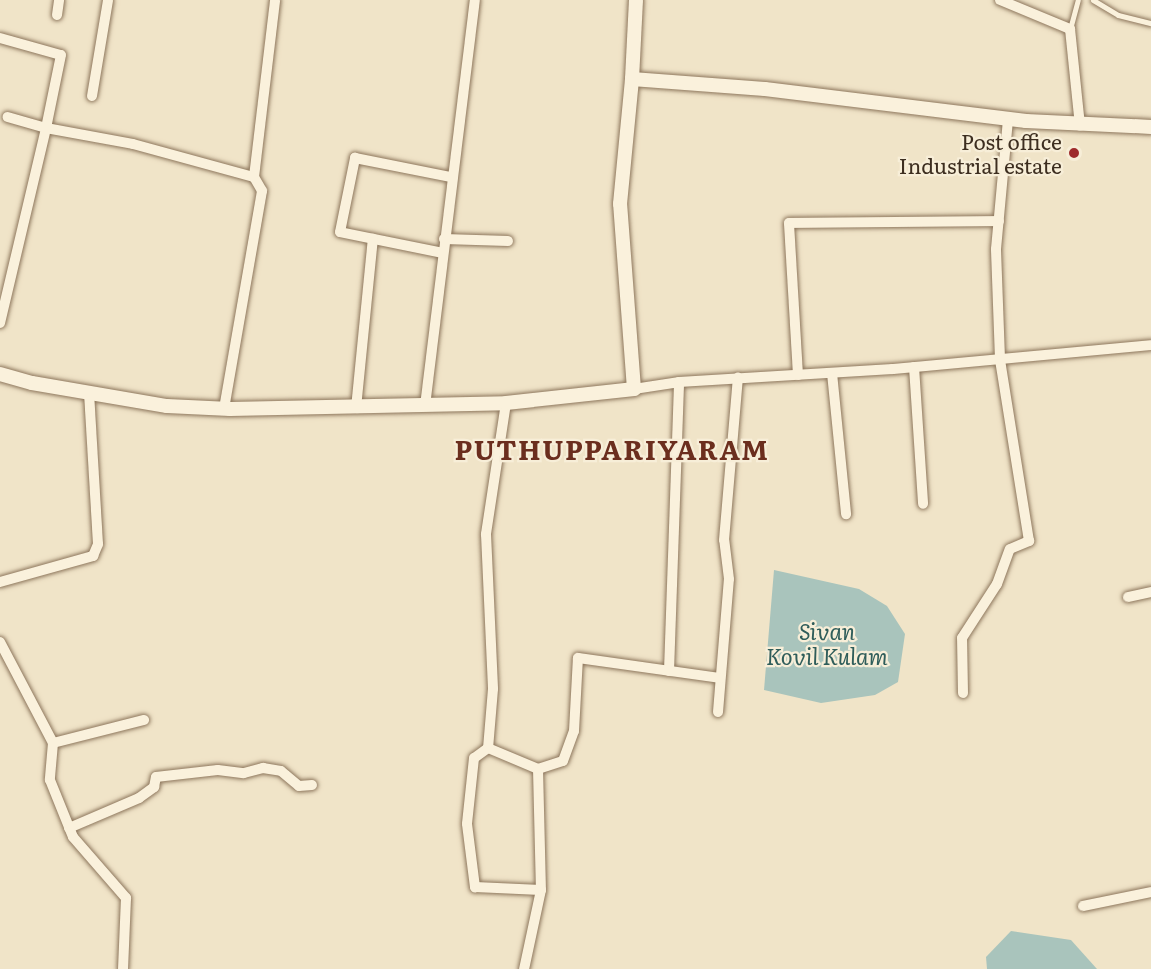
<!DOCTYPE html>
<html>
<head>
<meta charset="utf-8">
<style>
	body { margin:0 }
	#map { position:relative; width:1151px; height:969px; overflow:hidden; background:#f0e4c8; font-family:Literata,serif }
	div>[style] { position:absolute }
	.water>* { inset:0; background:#a9c4bc }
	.roads { filter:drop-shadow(0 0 2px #8d765c) drop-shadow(0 0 2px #8d765c) }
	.service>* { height:5px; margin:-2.5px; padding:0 2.5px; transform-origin:2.5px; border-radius:2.5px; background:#faf1dc }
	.minor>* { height:10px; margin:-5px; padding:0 5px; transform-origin:5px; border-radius:5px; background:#faf1dc }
	.tertiary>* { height:14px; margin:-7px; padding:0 7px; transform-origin:7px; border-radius:7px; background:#faf1dc }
	.dots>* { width:16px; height:16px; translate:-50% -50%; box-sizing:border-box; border:3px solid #f7eed8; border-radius:50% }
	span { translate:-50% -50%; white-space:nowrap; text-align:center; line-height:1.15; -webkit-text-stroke:4.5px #f7eed8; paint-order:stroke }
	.poi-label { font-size:21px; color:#3d2e20 }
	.right { translate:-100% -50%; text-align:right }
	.water-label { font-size:22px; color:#2f5d5a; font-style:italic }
	.district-label { font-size:27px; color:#6b2e1e; font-weight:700; letter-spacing:1.5px }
</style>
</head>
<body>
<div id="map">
	<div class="water">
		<i style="clip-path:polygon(774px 570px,859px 589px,887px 606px,905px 634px,898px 682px,875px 695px,821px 703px,764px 690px)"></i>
		<i style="clip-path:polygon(1011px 931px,1071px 940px,1097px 969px,987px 969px,986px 957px)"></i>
	</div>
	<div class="roads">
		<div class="service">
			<i style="left:1093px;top:0;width:29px;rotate:31deg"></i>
			<i style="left:1118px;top:15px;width:34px;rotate:14deg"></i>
			<i style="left:1070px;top:29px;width:30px;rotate:-75deg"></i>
		</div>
		<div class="minor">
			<i style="left:1000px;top:0;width:76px;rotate:22.5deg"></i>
			<i style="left:1070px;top:29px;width:97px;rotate:84.1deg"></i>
			<i style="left:57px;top:15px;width:15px;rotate:-82deg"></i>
			<i style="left:0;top:38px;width:63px;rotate:15.6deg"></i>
			<i style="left:61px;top:55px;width:75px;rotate:101.6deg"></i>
			<i style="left:46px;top:128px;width:40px;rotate:-164deg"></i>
			<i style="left:92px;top:96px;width:97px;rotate:-80.5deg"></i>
			<i style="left:254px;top:177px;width:178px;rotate:-83.2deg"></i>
			<i style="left:444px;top:239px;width:64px;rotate:1.8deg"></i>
			<i style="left:443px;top:253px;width:105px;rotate:-168.5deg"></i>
			<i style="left:340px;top:232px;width:76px;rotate:-78.5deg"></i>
			<i style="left:355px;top:158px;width:98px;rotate:11.2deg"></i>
			<i style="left:0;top:323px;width:200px;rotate:-76.7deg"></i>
			<i style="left:46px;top:128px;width:88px;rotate:10.4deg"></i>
			<i style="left:133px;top:144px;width:125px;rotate:15.3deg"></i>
			<i style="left:254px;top:177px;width:16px;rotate:60deg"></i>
			<i style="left:262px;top:191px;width:221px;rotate:99.9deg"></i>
			<i style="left:914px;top:367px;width:137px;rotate:86.2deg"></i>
			<i style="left:832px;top:373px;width:142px;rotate:84.3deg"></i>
			<i style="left:798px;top:375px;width:152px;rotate:-93.4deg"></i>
			<i style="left:789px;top:223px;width:210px;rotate:-0.5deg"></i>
			<i style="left:634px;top:389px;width:46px;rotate:-8.8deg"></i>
			<i style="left:679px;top:382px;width:214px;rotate:-3.5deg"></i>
			<i style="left:893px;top:369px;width:259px;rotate:-5.3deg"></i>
			<i style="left:506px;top:403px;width:133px;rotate:98.7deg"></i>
			<i style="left:486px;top:534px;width:155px;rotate:87.4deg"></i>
			<i style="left:493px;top:689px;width:59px;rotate:94.8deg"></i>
			<i style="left:488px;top:748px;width:17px;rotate:144deg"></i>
			<i style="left:474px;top:758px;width:66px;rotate:96.1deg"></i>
			<i style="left:467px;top:824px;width:64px;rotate:82.8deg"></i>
			<i style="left:475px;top:887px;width:66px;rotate:2.6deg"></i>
			<i style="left:541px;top:890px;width:81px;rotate:102.1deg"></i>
			<i style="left:425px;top:406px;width:409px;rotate:-83deg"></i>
			<i style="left:356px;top:408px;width:170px;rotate:-84.3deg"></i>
			<i style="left:0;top:582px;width:97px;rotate:-15.6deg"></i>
			<i style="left:93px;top:556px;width:13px;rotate:-67deg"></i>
			<i style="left:98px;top:544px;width:153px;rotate:-93.4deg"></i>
			<i style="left:1128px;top:597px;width:24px;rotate:-12deg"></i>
			<i style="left:0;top:642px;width:114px;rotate:62.3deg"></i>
			<i style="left:53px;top:743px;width:37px;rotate:95deg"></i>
			<i style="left:50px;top:780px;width:61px;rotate:68deg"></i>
			<i style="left:73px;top:837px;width:81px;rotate:49deg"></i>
			<i style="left:126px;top:898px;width:71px;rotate:92.4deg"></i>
			<i style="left:669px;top:671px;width:289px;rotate:-88deg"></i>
			<i style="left:963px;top:693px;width:55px;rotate:-91deg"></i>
			<i style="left:962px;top:638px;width:64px;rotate:-57.1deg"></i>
			<i style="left:997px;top:584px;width:37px;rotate:-70deg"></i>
			<i style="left:1010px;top:549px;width:21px;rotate:-23deg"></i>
			<i style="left:1029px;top:541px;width:184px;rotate:-99.1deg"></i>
			<i style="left:1000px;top:359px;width:110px;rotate:-92.1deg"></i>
			<i style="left:996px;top:249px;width:131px;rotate:-84.7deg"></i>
			<i style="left:718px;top:712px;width:133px;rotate:-85.3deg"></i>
			<i style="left:729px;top:579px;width:39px;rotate:-97deg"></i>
			<i style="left:724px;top:540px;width:163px;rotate:-85.1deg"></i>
			<i style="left:53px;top:743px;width:94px;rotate:-14.2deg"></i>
			<i style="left:488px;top:748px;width:54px;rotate:22.8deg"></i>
			<i style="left:538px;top:769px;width:26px;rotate:-18deg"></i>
			<i style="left:563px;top:761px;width:32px;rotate:-70deg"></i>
			<i style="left:574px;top:731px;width:73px;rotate:-86.9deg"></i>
			<i style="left:578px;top:658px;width:143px;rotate:8deg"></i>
			<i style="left:538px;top:769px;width:121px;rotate:88.6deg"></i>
			<i style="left:69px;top:828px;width:76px;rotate:-23.2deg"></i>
			<i style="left:139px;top:798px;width:19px;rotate:-36deg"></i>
			<i style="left:154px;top:787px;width:10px;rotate:-79deg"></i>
			<i style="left:156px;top:777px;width:62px;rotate:-6.4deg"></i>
			<i style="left:218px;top:770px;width:26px;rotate:7deg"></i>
			<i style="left:244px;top:773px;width:20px;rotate:-15deg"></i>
			<i style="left:263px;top:768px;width:18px;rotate:9deg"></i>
			<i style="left:281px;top:771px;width:23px;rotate:40deg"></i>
			<i style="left:299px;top:786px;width:13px;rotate:-4deg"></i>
			<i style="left:1083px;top:906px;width:69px;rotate:-11.6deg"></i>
		</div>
		<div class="tertiary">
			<i style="left:632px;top:79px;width:79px;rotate:-87.1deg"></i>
			<i style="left:0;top:374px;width:33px;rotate:16deg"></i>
			<i style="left:32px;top:383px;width:137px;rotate:9.7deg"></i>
			<i style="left:167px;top:406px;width:63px;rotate:2.7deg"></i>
			<i style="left:230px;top:409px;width:276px;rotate:-1.2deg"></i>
			<i style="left:506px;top:403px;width:129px;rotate:-6.2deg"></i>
			<i style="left:634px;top:389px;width:186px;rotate:-94.3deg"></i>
			<i style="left:620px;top:204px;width:126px;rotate:-84.5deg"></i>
			<i style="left:632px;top:79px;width:133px;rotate:4.3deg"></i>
			<i style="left:765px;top:89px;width:263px;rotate:7deg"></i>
			<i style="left:1026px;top:121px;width:125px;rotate:2.7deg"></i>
		</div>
	</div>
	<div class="dots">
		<i style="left:1074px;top:153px;background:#9e2a2b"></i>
	</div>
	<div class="poi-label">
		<span class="right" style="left:1062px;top:153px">Post office<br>Industrial estate</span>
	</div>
	<div class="water-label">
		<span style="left:827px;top:643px">Sivan<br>Kovil Kulam</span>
	</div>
	<div class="district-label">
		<span style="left:612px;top:449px">PUTHUPPARIYARAM</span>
	</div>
</div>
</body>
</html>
